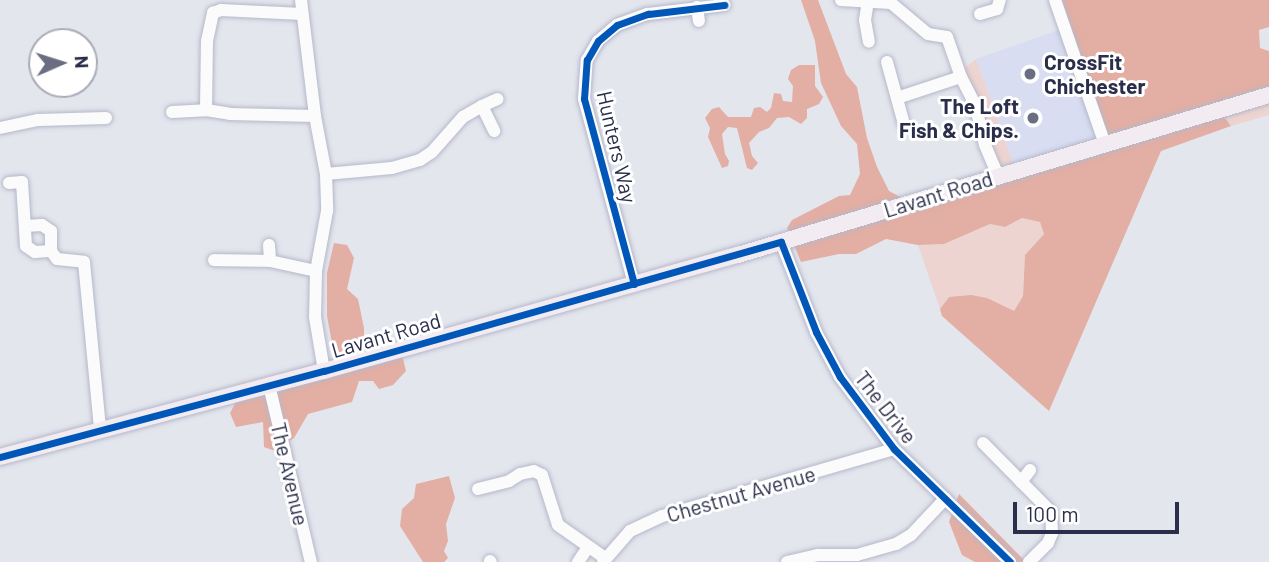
<!DOCTYPE html>
<html>
<head>
<meta charset="utf-8">
<style>
	body { margin:0 }
	#map { position:relative; width:1269px; height:562px; overflow:hidden; background:#e4e6ee; font-family:Barlow,sans-serif }
	div>[style] { position:absolute }
	.built>* { inset:0; background:#d8ddf2 }
	.green>* { inset:0; background:#edd4d0 }
	.forest>* { inset:0; background:#e3aea3 }
	.roads { filter:drop-shadow(0 0 2px #b5b8c9) drop-shadow(0 0 2px #b5b8c9) }
	.minor>* { height:12px; margin:-6px; padding:0 6px; transform-origin:6px; border-radius:6px; background:#fbfbfc }
	.major>* { height:16px; margin:-8px; padding:0 8px; transform-origin:8px; border-radius:8px; background:#f2ebf2 }
	.cycleway>* { height:7px; margin:-3.5px; padding:0 3.5px; transform-origin:3.5px; border-radius:3.5px; background:#0057b8 }
	.dots>* { width:19px; height:19px; translate:-50% -50%; box-sizing:border-box; border:4px solid #fff; border-radius:50% }
	span { translate:-50% -50%; white-space:nowrap; text-align:center; line-height:1.15; -webkit-text-stroke:6px #fff; paint-order:stroke }
	.poi-label { font-size:21px; color:#2a2e4a; font-weight:700 }
	.left { translate:0 -50%; text-align:left }
	.right { translate:-100% -50%; text-align:right }
	.street-label { font-size:21px; color:#2a2e4a }
	.north { position:absolute; left:28px; top:28px; width:70px; height:70px; box-sizing:border-box; background:#fff; border:2px solid #aaabb7; border-radius:50%; rotate:87deg; font-size:19px; font-weight:700; line-height:28px; text-align:center; color:#2a2e4a }
	.north::after { content:''; display:block; margin:auto; width:24px; height:32px; background:#6b6e83; clip-path:polygon(50% 0,100% 100%,50% 72%,0 100%) }
	.scale { position:absolute; left:1013px; top:502px; width:166px; height:32px; box-sizing:border-box; border:4px solid #2a2e4a; border-top:0; padding-left:9px; font-size:21px; line-height:24px; white-space:nowrap; color:#2a2e4a; -webkit-text-stroke:5px #fff; paint-order:stroke }
</style>
</head>
<body>
<div id="map">
	<div class="built">
		<i style="clip-path:polygon(1061px 29px,1100px 141px,1014px 166px,976px 59px)"></i>
	</div>
	<div class="green">
		<i style="clip-path:polygon(976px 59px,1014px 166px,1005px 169px,995px 159px,962px 70px)"></i>
		<i style="clip-path:polygon(1269px 101px,1269px 115px,1231px 126px,1222px 114px)"></i>
		<i style="clip-path:polygon(1022px 218px,1040px 222px,1044px 234px,1025px 255px,1023px 296px,1013px 312px,987px 299px,949px 297px,940px 309px,918px 245px,944px 244px,990px 224px,1005px 227px)"></i>
	</div>
	<div class="forest">
		<i style="clip-path:polygon(801px 0,818px 0,846px 74px,857px 87px,867px 138px,877px 167px,889px 191px,902px 198px,1222px 114px,1231px 126px,1161px 151px,1049px 411px,942px 316px,940px 309px,949px 297px,971px 295px,987px 298px,1014px 311px,1023px 296px,1025px 255px,1044px 234px,1040px 222px,1022px 218px,1005px 227px,990px 224px,944px 244px,918px 245px,886px 239px,856px 254px,839px 254px,801px 262px,787px 228px,792px 220px,839px 196px,850px 195px,860px 174px,857px 144px,841px 126px,821px 83px,815px 41px)"></i>
		<i style="clip-path:polygon(1062px 0,1269px 0,1269px 27px,1259px 30px,1260px 48px,1269px 51px,1269px 87px,1106px 138px)"></i>
		<i style="clip-path:polygon(799px 65px,815px 65px,815px 86px,823px 97px,819px 104px,807px 109px,807px 118px,801px 124px,789px 117px,777px 118px,769px 128px,759px 132px,749px 143px,752px 156px,758px 163px,752px 170px,747px 168px,737px 128px,728px 127px,722px 134px,725px 154px,729px 161px,728px 166px,722px 168px,708px 137px,710px 128px,705px 118px,712px 109px,719px 107px,728px 117px,751px 117px,754px 108px,760px 107px,767px 112px,771px 108px,774px 93px,781px 94px,783px 101px,792px 102px,793px 86px,788px 79px,791px 70px)"></i>
		<i style="clip-path:polygon(334px 243px,347px 245px,354px 258px,347px 289px,358px 299px,364px 328px,364px 347px,334px 354px,327px 316px,327px 273px)"></i>
		<i style="clip-path:polygon(402px 355px,406px 371px,393px 385px,379px 389px,373px 381px,359px 381px,352px 402px,308px 414px,294px 438px,275px 451px,264px 447px,263px 422px,236px 427px,230px 413px,237px 400px)"></i>
		<i style="clip-path:polygon(449px 476px,455px 498px,446px 524px,448px 541px,444px 551px,448px 558px,444px 562px,423px 562px,400px 526px,402px 509px,414px 498px,416px 484px)"></i>
		<i style="clip-path:polygon(959px 494px,1026px 562px,975px 562px,962px 555px,949px 522px)"></i>
	</div>
	<div class="roads">
		<div class="minor">
			<i style="left:301px;top:0;width:117px;rotate:83.1deg"></i>
			<i style="left:315px;top:116px;width:59px;rotate:79.3deg"></i>
			<i style="left:326px;top:174px;width:37px;rotate:88deg"></i>
			<i style="left:327px;top:211px;width:61px;rotate:100.4deg"></i>
			<i style="left:841px;top:0;width:50px;rotate:3.4deg"></i>
			<i style="left:891px;top:3px;width:48px;rotate:40deg"></i>
			<i style="left:928px;top:34px;width:19px;rotate:9deg"></i>
			<i style="left:947px;top:37px;width:42px;rotate:70.7deg"></i>
			<i style="left:961px;top:77px;width:30px;rotate:63deg"></i>
			<i style="left:975px;top:104px;width:42px;rotate:76.3deg"></i>
			<i style="left:985px;top:145px;width:34px;rotate:67deg"></i>
			<i style="left:1055px;top:0;width:152px;rotate:70.9deg"></i>
			<i style="left:868px;top:1px;width:19px;rotate:99deg"></i>
			<i style="left:865px;top:20px;width:22px;rotate:80deg"></i>
			<i style="left:697px;top:7px;width:14px;rotate:82deg"></i>
			<i style="left:980px;top:14px;width:18px;rotate:-16deg"></i>
			<i style="left:997px;top:9px;width:9px;rotate:-72deg"></i>
			<i style="left:887px;top:62px;width:64px;rotate:74.7deg"></i>
			<i style="left:897px;top:98px;width:67px;rotate:-18.2deg"></i>
			<i style="left:482px;top:106px;width:17px;rotate:-24deg"></i>
			<i style="left:206px;top:110px;width:24px;rotate:9deg"></i>
			<i style="left:230px;top:114px;width:85px;rotate:1.3deg"></i>
			<i style="left:172px;top:112px;width:34px;rotate:-3deg"></i>
			<i style="left:206px;top:110px;width:69px;rotate:-89.2deg"></i>
			<i style="left:207px;top:41px;width:29px;rotate:-78deg"></i>
			<i style="left:213px;top:13px;width:9px;rotate:-21deg"></i>
			<i style="left:221px;top:10px;width:81px;rotate:2.8deg"></i>
			<i style="left:0;top:128px;width:39px;rotate:-12deg"></i>
			<i style="left:38px;top:120px;width:68px;rotate:-1.7deg"></i>
			<i style="left:326px;top:174px;width:66px;rotate:-5.2deg"></i>
			<i style="left:392px;top:168px;width:29px;rotate:-16deg"></i>
			<i style="left:420px;top:160px;width:14px;rotate:-34deg"></i>
			<i style="left:432px;top:152px;width:47px;rotate:-48.5deg"></i>
			<i style="left:463px;top:117px;width:22px;rotate:-30deg"></i>
			<i style="left:482px;top:106px;width:28px;rotate:64deg"></i>
			<i style="left:9px;top:183px;width:13px;rotate:-4deg"></i>
			<i style="left:22px;top:182px;width:64px;rotate:86.4deg"></i>
			<i style="left:26px;top:246px;width:11px;rotate:34deg"></i>
			<i style="left:35px;top:252px;width:16px;rotate:-4deg"></i>
			<i style="left:51px;top:251px;width:10px;rotate:53deg"></i>
			<i style="left:57px;top:259px;width:27px;rotate:6deg"></i>
			<i style="left:84px;top:262px;width:168px;rotate:84.5deg"></i>
			<i style="left:25px;top:226px;width:17px;rotate:-3deg"></i>
			<i style="left:42px;top:225px;width:11px;rotate:34deg"></i>
			<i style="left:51px;top:231px;width:20px;rotate:90deg"></i>
			<i style="left:781px;top:242px;width:97px;rotate:68.7deg"></i>
			<i style="left:816px;top:332px;width:51px;rotate:61.9deg"></i>
			<i style="left:840px;top:377px;width:90px;rotate:53.1deg"></i>
			<i style="left:894px;top:449px;width:162px;rotate:44.2deg"></i>
			<i style="left:269px;top:245px;width:16px;rotate:86deg"></i>
			<i style="left:270px;top:261px;width:47px;rotate:12.3deg"></i>
			<i style="left:316px;top:271px;width:46px;rotate:91.2deg"></i>
			<i style="left:315px;top:317px;width:55px;rotate:80.5deg"></i>
			<i style="left:214px;top:260px;width:56px;rotate:1deg"></i>
			<i style="left:634px;top:284px;width:192px;rotate:-105.1deg"></i>
			<i style="left:584px;top:99px;width:39px;rotate:-86deg"></i>
			<i style="left:587px;top:60px;width:22px;rotate:-60deg"></i>
			<i style="left:598px;top:41px;width:25px;rotate:-40deg"></i>
			<i style="left:617px;top:25px;width:33px;rotate:-20deg"></i>
			<i style="left:648px;top:14px;width:77px;rotate:-6.8deg"></i>
			<i style="left:269px;top:385px;width:182px;rotate:76.7deg"></i>
			<i style="left:983px;top:443px;width:97px;rotate:45.4deg"></i>
			<i style="left:1051px;top:512px;width:21px;rotate:87deg"></i>
			<i style="left:1052px;top:533px;width:11px;rotate:112deg"></i>
			<i style="left:1048px;top:543px;width:27px;rotate:135deg"></i>
			<i style="left:1021px;top:482px;width:15px;rotate:-53deg"></i>
			<i style="left:478px;top:489px;width:32px;rotate:-14deg"></i>
			<i style="left:509px;top:481px;width:13px;rotate:-32deg"></i>
			<i style="left:520px;top:474px;width:14px;rotate:-12deg"></i>
			<i style="left:534px;top:471px;width:9px;rotate:27deg"></i>
			<i style="left:542px;top:475px;width:52px;rotate:72.3deg"></i>
			<i style="left:558px;top:525px;width:57px;rotate:35.1deg"></i>
			<i style="left:490px;top:561px;width:1px;rotate:45deg"></i>
			<i style="left:578px;top:562px;width:18px;rotate:-56deg"></i>
			<i style="left:603px;top:562px;width:41px;rotate:-48.9deg"></i>
			<i style="left:630px;top:531px;width:35px;rotate:-25deg"></i>
			<i style="left:662px;top:516px;width:241px;rotate:-16.1deg"></i>
			<i style="left:787px;top:562px;width:32px;rotate:-13deg"></i>
			<i style="left:818px;top:555px;width:39px"></i>
			<i style="left:857px;top:555px;width:41px;rotate:-15.8deg"></i>
			<i style="left:896px;top:544px;width:17px;rotate:-31deg"></i>
			<i style="left:911px;top:535px;width:50px;rotate:-46.6deg"></i>
		</div>
		<div class="major">
			<i style="left:0;top:457px;width:335px;rotate:-14.9deg"></i>
			<i style="left:324px;top:371px;width:430px;rotate:-15.7deg"></i>
			<i style="left:738px;top:255px;width:555px;rotate:-16.77deg"></i>
		</div>
	</div>
	<div class="cycleway">
		<i style="left:634px;top:284px;width:192px;rotate:-105.1deg"></i>
		<i style="left:584px;top:99px;width:39px;rotate:-86deg"></i>
		<i style="left:587px;top:60px;width:22px;rotate:-60deg"></i>
		<i style="left:598px;top:41px;width:25px;rotate:-40deg"></i>
		<i style="left:617px;top:25px;width:33px;rotate:-20deg"></i>
		<i style="left:648px;top:14px;width:77px;rotate:-6.8deg"></i>
		<i style="left:0;top:457px;width:335px;rotate:-14.9deg"></i>
		<i style="left:324px;top:371px;width:475px;rotate:-15.8deg"></i>
		<i style="left:781px;top:242px;width:97px;rotate:68.7deg"></i>
		<i style="left:816px;top:332px;width:51px;rotate:61.9deg"></i>
		<i style="left:840px;top:377px;width:90px;rotate:53.1deg"></i>
		<i style="left:894px;top:449px;width:162px;rotate:44.2deg"></i>
	</div>
	<div class="dots">
		<i style="left:1030px;top:74px;background:#6b6e83"></i>
		<i style="left:1033px;top:118px;background:#6b6e83"></i>
	</div>
	<div class="poi-label">
		<span class="left" style="left:1044px;top:74px">CrossFit<br>Chichester</span>
		<span class="right" style="left:1019px;top:118px">The Loft<br>Fish &amp; Chips.</span>
	</div>
	<div class="street-label">
		<span style="left:617px;top:147px;rotate:77deg">Hunters Way</span>
		<span style="left:938px;top:194px;rotate:-17deg">Lavant Road</span>
		<span style="left:386px;top:335px;rotate:-16deg">Lavant Road</span>
		<span style="left:886px;top:407px;rotate:52deg">The Drive</span>
		<span style="left:290px;top:474px;rotate:77deg">The Avenue</span>
		<span style="left:741px;top:494px;rotate:-16deg">Chestnut Avenue</span>
	</div>
	<div class="north">N</div>
	<div class="scale">100 m</div>
</div>
</body>
</html>
